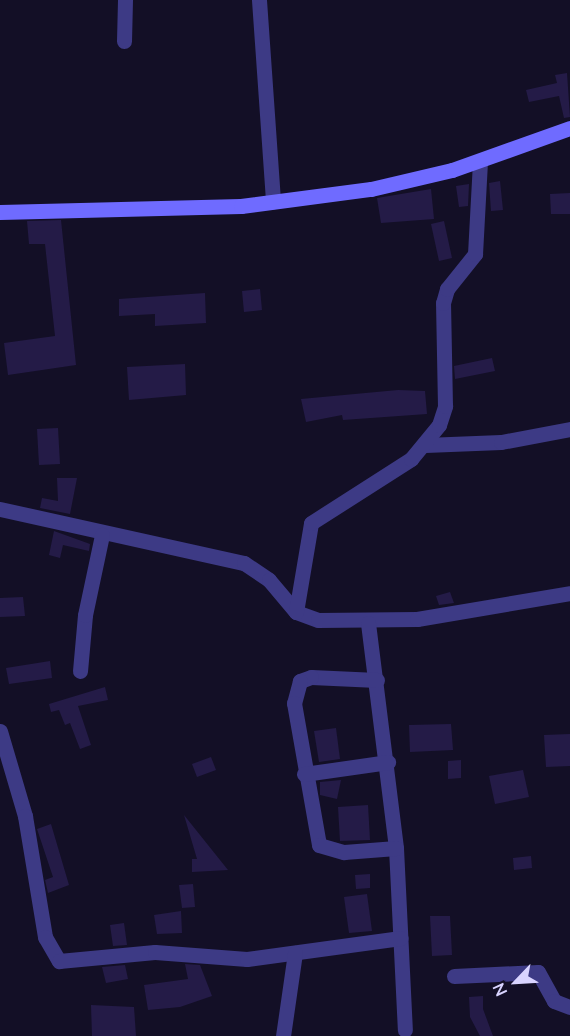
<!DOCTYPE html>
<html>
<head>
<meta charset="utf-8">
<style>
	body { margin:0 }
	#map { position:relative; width:570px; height:1036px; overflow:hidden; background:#130f26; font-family:Lato,sans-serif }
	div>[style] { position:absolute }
	.building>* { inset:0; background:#241b47 }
	.street>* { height:15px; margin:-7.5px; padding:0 7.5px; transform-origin:7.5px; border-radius:7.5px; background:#3d3a85 }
	.secondary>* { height:15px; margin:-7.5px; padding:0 7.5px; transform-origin:7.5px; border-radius:7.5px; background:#6f6bff }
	span { translate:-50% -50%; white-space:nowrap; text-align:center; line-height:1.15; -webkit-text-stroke:6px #130f26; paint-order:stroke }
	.north { position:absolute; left:486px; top:952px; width:60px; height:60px; -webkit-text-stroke:4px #130f26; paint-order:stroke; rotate:245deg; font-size:16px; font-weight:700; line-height:24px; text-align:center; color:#d9d4ff }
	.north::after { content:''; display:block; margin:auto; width:21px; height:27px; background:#d9d4ff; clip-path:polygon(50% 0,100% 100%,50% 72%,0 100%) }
</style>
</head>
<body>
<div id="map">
	<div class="building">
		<i style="clip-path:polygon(567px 73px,570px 117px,564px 118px,559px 96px,529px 102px,526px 90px,557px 83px,555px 75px)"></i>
		<i style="clip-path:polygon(500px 181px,503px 210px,491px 211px,489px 183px)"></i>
		<i style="clip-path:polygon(469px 184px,468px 206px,459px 207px,456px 186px)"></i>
		<i style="clip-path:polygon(431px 189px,434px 219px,381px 223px,377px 198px)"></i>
		<i style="clip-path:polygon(570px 193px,570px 214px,551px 214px,550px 194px)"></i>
		<i style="clip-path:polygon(61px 220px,76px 365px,8px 375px,4px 343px,55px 336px,45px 244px,29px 244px,27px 221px)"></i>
		<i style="clip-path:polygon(444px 221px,452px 258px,439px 261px,431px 224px)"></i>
		<i style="clip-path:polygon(260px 289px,262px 310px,244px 312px,242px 291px)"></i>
		<i style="clip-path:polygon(205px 293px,206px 323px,155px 326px,155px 314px,119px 316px,119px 299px)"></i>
		<i style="clip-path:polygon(492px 358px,495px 371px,455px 379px,454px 366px)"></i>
		<i style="clip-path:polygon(185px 364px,186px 395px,129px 400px,127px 367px)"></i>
		<i style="clip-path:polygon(398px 390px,425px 391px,427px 414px,343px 420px,342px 415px,306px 422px,301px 399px)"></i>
		<i style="clip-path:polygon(58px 428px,60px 464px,39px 465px,37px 429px)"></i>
		<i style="clip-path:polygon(57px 478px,77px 478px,70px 514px,40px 508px,42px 498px,58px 501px)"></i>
		<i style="clip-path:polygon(54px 531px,90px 544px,89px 551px,63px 545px,60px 558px,49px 555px)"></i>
		<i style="clip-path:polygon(450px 592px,454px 603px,439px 605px,436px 596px)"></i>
		<i style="clip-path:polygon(23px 597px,25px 616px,0 617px,0 598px)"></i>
		<i style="clip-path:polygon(50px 661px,52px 678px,9px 684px,6px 668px)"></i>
		<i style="clip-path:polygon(105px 687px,108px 700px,78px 706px,91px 745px,80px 749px,70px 723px,65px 725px,59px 710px,51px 712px,49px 704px)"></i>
		<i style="clip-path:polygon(451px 724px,453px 750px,410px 752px,409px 725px)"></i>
		<i style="clip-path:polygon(336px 728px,340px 759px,319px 762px,314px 731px)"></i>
		<i style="clip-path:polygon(570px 734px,570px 766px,546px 767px,544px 735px)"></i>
		<i style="clip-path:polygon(211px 757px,216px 770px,197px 777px,192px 764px)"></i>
		<i style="clip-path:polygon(461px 760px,461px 778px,448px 779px,448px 761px)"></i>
		<i style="clip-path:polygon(523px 770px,529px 797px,495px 804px,489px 776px)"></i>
		<i style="clip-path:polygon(341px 780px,337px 799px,320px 795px,320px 782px)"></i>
		<i style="clip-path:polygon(368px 805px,370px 840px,340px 841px,338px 807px)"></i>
		<i style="clip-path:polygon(184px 815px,228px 870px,192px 872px,192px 859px,197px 859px)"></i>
		<i style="clip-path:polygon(51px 824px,69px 885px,48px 893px,45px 880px,53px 877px,37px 829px)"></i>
		<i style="clip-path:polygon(531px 856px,532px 868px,514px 870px,513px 858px)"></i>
		<i style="clip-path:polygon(370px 874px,370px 888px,356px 889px,355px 875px)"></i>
		<i style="clip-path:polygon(193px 884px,195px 907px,182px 908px,179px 885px)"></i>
		<i style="clip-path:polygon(367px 894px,372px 931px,349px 933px,344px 897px)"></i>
		<i style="clip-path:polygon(181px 911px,182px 933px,157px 934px,154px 915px)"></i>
		<i style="clip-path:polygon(430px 916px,450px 916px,452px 955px,432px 956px)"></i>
		<i style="clip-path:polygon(124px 923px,127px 945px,113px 946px,110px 925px)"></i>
		<i style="clip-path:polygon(185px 964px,200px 965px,212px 996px,180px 1007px,148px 1010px,144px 985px,188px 979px)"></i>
		<i style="clip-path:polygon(125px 965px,128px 979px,106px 983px,102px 967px)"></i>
		<i style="clip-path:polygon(483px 996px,483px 1009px,493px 1036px,480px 1036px,470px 1017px,469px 997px)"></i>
		<i style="clip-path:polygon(91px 1005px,134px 1007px,136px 1036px,92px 1036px)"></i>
	</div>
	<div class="street">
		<i style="left:259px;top:0;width:202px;rotate:86deg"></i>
		<i style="left:124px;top:41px;width:41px;rotate:-88.6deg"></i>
		<i style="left:425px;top:445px;width:76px;rotate:-2.3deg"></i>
		<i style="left:501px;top:442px;width:70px;rotate:-10.7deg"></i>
		<i style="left:0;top:509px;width:250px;rotate:12.5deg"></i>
		<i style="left:244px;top:563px;width:30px;rotate:34deg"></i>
		<i style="left:269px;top:580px;width:42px;rotate:49.8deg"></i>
		<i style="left:296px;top:612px;width:23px;rotate:20deg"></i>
		<i style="left:318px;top:620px;width:99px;rotate:-0.6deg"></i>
		<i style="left:417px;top:619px;width:155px;rotate:-9.6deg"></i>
		<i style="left:296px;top:612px;width:90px;rotate:-80.4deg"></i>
		<i style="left:311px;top:523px;width:119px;rotate:-32.6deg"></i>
		<i style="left:411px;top:459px;width:44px;rotate:-50.5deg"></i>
		<i style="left:439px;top:425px;width:20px;rotate:-72deg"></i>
		<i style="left:445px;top:406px;width:103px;rotate:-91.1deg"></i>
		<i style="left:443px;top:303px;width:15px;rotate:-74deg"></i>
		<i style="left:447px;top:289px;width:45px;rotate:-51.3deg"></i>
		<i style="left:475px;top:254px;width:93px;rotate:-86.9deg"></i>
		<i style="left:368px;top:623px;width:227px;rotate:82.9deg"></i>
		<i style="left:396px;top:848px;width:182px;rotate:87.2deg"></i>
		<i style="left:80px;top:671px;width:56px;rotate:-84.9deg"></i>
		<i style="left:85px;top:615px;width:82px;rotate:-78deg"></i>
		<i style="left:377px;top:680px;width:66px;rotate:-177.4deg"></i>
		<i style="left:311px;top:677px;width:12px;rotate:160deg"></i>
		<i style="left:300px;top:681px;width:23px;rotate:105deg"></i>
		<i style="left:294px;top:703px;width:144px;rotate:80deg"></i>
		<i style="left:319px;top:845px;width:26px;rotate:16deg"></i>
		<i style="left:344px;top:852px;width:52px;rotate:-4.4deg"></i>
		<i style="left:0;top:731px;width:89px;rotate:73.6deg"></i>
		<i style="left:25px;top:816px;width:123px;rotate:80.6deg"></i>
		<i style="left:45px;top:937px;width:28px;rotate:60deg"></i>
		<i style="left:59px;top:961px;width:96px;rotate:-5.4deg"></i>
		<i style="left:155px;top:952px;width:92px;rotate:4.4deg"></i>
		<i style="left:247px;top:959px;width:155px;rotate:-7.8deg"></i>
		<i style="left:304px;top:774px;width:85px;rotate:-8.1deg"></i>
		<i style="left:454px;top:976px;width:84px;rotate:-2.7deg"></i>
		<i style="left:538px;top:972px;width:33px;rotate:61deg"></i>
		<i style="left:554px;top:1001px;width:17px;rotate:21deg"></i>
		<i style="left:283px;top:1036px;width:84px;rotate:-81.8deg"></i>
	</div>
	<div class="secondary">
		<i style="left:0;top:212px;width:241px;rotate:-1.4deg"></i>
		<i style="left:241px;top:206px;width:131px;rotate:-7.5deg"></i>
		<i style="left:371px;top:189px;width:83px;rotate:-13.2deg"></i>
		<i style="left:452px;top:170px;width:125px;rotate:-19.6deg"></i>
	</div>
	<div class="north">N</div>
</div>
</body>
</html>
